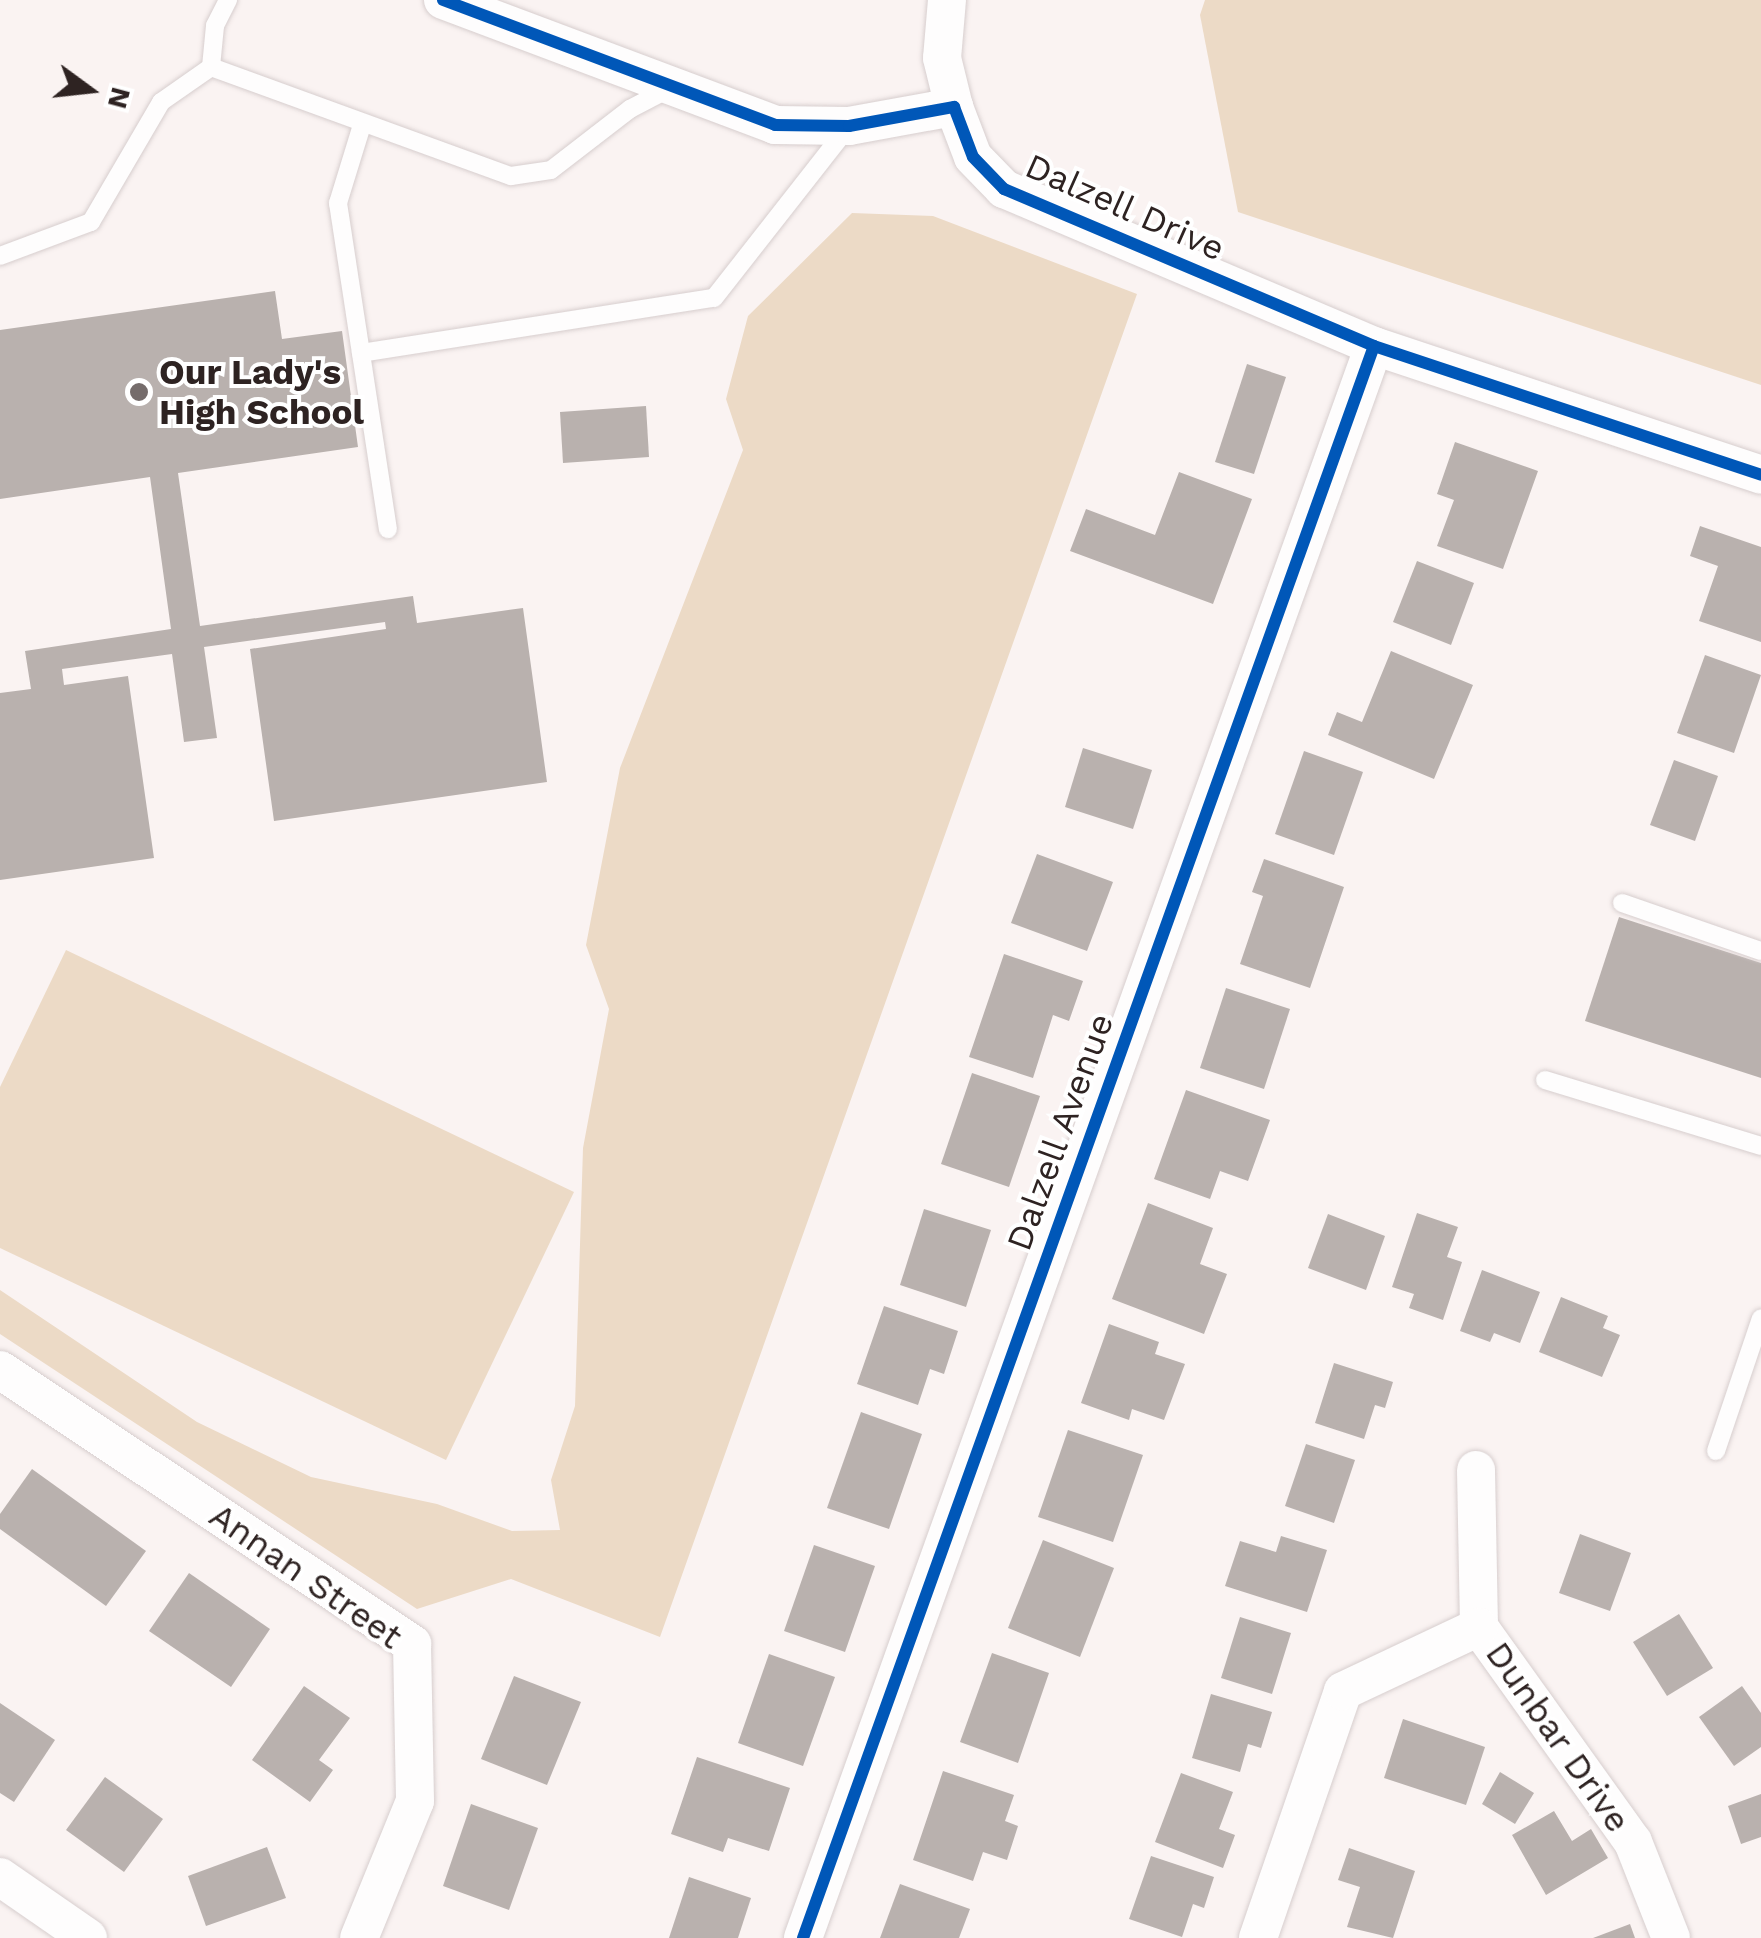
<!DOCTYPE html>
<html>
<head>
<meta charset="utf-8">
<style>
	body { margin:0 }
	#map { position:relative; width:1761px; height:1938px; overflow:hidden; background:#faf3f2; font-family:"Work Sans",sans-serif }
	div>[style] { position:absolute }
	.green>* { inset:0; background:#ecdac6 }
	.building>* { inset:0; background:#b9b1ae }
	.roads { filter:drop-shadow(0 0 2px #d7cece) drop-shadow(0 0 2px #d7cece) }
	.lane>* { height:18px; margin:-9px; padding:0 9px; transform-origin:9px; border-radius:9px; background:#fefdfd }
	.street>* { height:38px; margin:-19px; padding:0 19px; transform-origin:19px; border-radius:19px; background:#fefdfd }
	.cycleway>* { height:12px; margin:-6px; padding:0 6px; transform-origin:6px; border-radius:6px; background:#0057b8 }
	.dots>* { width:28px; height:28px; translate:-50% -50%; box-sizing:border-box; border:5px solid #fff; border-radius:50% }
	span { translate:-50% -50%; white-space:nowrap; text-align:center; line-height:1.15; -webkit-text-stroke:8px #fff; paint-order:stroke }
	.street-label { font-size:35px; color:#2e2322 }
	.poi-label { font-size:35px; color:#2e2322; font-weight:700 }
	.left { translate:0 -50%; text-align:left }
	.north { position:absolute; left:40px; top:40px; width:100px; height:100px; -webkit-text-stroke:8px #fff; paint-order:stroke; rotate:105deg; font-size:28px; font-weight:700; line-height:40px; text-align:center; color:#2e2322 }
	.north::after { content:''; display:block; margin:auto; width:35px; height:45px; background:#2e2322; clip-path:polygon(50% 0,100% 100%,50% 72%,0 100%) }
</style>
</head>
<body>
<div id="map">
	<div class="green">
		<i style="clip-path:polygon(1205px 0,1761px 0,1761px 385px,1238px 212px,1200px 15px)"></i>
		<i style="clip-path:polygon(852px 213px,933px 216px,1137px 294px,660px 1637px,511px 1579px,417px 1609px,0 1334px,0 1290px,197px 1422px,311px 1477px,437px 1504px,512px 1531px,560px 1530px,551px 1480px,575px 1406px,583px 1148px,609px 1009px,586px 945px,620px 768px,743px 450px,726px 399px,748px 316px)"></i>
		<i style="clip-path:polygon(66px 950px,574px 1192px,446px 1460px,0 1248px,0 1087px)"></i>
	</div>
	<div class="building">
		<i style="clip-path:polygon(275px 291px,282px 339px,342px 331px,358px 447px,178px 473px,200px 626px,413px 596px,417px 623px,523px 608px,547px 782px,274px 821px,250px 649px,386px 629px,385px 622px,204px 647px,217px 738px,184px 742px,172px 654px,62px 669px,64px 685px,128px 676px,154px 858px,0 880px,0 693px,31px 689px,25px 651px,171px 629px,150px 477px,0 499px,0 330px)"></i>
		<i style="clip-path:polygon(1247px 364px,1286px 377px,1254px 474px,1215px 462px)"></i>
		<i style="clip-path:polygon(646px 406px,649px 457px,563px 463px,560px 412px)"></i>
		<i style="clip-path:polygon(1455px 442px,1538px 471px,1503px 569px,1437px 546px,1454px 500px,1437px 494px)"></i>
		<i style="clip-path:polygon(1179px 472px,1252px 499px,1213px 604px,1070px 551px,1086px 509px,1155px 535px)"></i>
		<i style="clip-path:polygon(1700px 526px,1761px 547px,1761px 642px,1699px 621px,1718px 566px,1690px 556px)"></i>
		<i style="clip-path:polygon(1417px 561px,1474px 583px,1451px 645px,1393px 622px)"></i>
		<i style="clip-path:polygon(1391px 651px,1473px 685px,1434px 779px,1328px 735px,1337px 712px,1362px 722px)"></i>
		<i style="clip-path:polygon(1705px 655px,1761px 675px,1734px 753px,1677px 733px)"></i>
		<i style="clip-path:polygon(1083px 748px,1152px 770px,1133px 829px,1065px 807px)"></i>
		<i style="clip-path:polygon(1304px 751px,1363px 772px,1334px 855px,1275px 834px)"></i>
		<i style="clip-path:polygon(1674px 760px,1718px 776px,1695px 841px,1650px 825px)"></i>
		<i style="clip-path:polygon(1037px 854px,1113px 882px,1087px 951px,1011px 923px)"></i>
		<i style="clip-path:polygon(1264px 859px,1344px 887px,1310px 988px,1240px 964px,1263px 896px,1252px 892px)"></i>
		<i style="clip-path:polygon(1619px 917px,1761px 963px,1761px 1078px,1585px 1021px)"></i>
		<i style="clip-path:polygon(1004px 954px,1083px 981px,1069px 1021px,1053px 1015px,1033px 1078px,969px 1057px)"></i>
		<i style="clip-path:polygon(1226px 988px,1290px 1009px,1264px 1089px,1200px 1068px)"></i>
		<i style="clip-path:polygon(972px 1073px,1040px 1096px,1009px 1187px,941px 1164px)"></i>
		<i style="clip-path:polygon(1186px 1090px,1270px 1120px,1248px 1181px,1220px 1171px,1210px 1199px,1154px 1179px)"></i>
		<i style="clip-path:polygon(1148px 1203px,1213px 1228px,1200px 1264px,1227px 1274px,1204px 1334px,1112px 1299px)"></i>
		<i style="clip-path:polygon(924px 1209px,991px 1230px,966px 1307px,900px 1285px)"></i>
		<i style="clip-path:polygon(1417px 1213px,1458px 1227px,1447px 1257px,1462px 1262px,1443px 1320px,1409px 1308px,1414px 1294px,1392px 1287px)"></i>
		<i style="clip-path:polygon(1328px 1214px,1385px 1236px,1366px 1290px,1308px 1268px)"></i>
		<i style="clip-path:polygon(1482px 1270px,1540px 1292px,1520px 1343px,1494px 1333px,1490px 1342px,1460px 1331px)"></i>
		<i style="clip-path:polygon(1561px 1297px,1608px 1316px,1603px 1328px,1620px 1335px,1602px 1377px,1539px 1352px)"></i>
		<i style="clip-path:polygon(884px 1306px,958px 1331px,944px 1374px,930px 1369px,918px 1405px,857px 1384px)"></i>
		<i style="clip-path:polygon(1109px 1324px,1159px 1342px,1155px 1354px,1185px 1364px,1164px 1420px,1132px 1409px,1129px 1420px,1081px 1403px)"></i>
		<i style="clip-path:polygon(1334px 1363px,1393px 1382px,1385px 1408px,1375px 1405px,1364px 1439px,1315px 1423px)"></i>
		<i style="clip-path:polygon(861px 1412px,922px 1434px,889px 1529px,827px 1508px)"></i>
		<i style="clip-path:polygon(1068px 1430px,1143px 1455px,1113px 1542px,1038px 1517px)"></i>
		<i style="clip-path:polygon(1306px 1444px,1355px 1460px,1334px 1523px,1285px 1506px)"></i>
		<i style="clip-path:polygon(32px 1469px,146px 1551px,106px 1606px,0 1529px,0 1514px)"></i>
		<i style="clip-path:polygon(1580px 1534px,1631px 1553px,1610px 1611px,1559px 1593px)"></i>
		<i style="clip-path:polygon(1281px 1536px,1327px 1550px,1307px 1612px,1225px 1586px,1240px 1541px,1276px 1552px)"></i>
		<i style="clip-path:polygon(1043px 1540px,1114px 1568px,1080px 1657px,1008px 1628px)"></i>
		<i style="clip-path:polygon(814px 1545px,875px 1566px,845px 1652px,784px 1631px)"></i>
		<i style="clip-path:polygon(189px 1573px,270px 1629px,231px 1687px,149px 1631px)"></i>
		<i style="clip-path:polygon(1679px 1614px,1713px 1668px,1667px 1696px,1633px 1642px)"></i>
		<i style="clip-path:polygon(1240px 1617px,1291px 1633px,1272px 1694px,1221px 1678px)"></i>
		<i style="clip-path:polygon(992px 1653px,1049px 1673px,1018px 1763px,960px 1742px)"></i>
		<i style="clip-path:polygon(769px 1654px,835px 1677px,803px 1766px,738px 1743px)"></i>
		<i style="clip-path:polygon(514px 1676px,581px 1702px,547px 1785px,481px 1759px)"></i>
		<i style="clip-path:polygon(304px 1686px,350px 1718px,319px 1760px,333px 1770px,310px 1802px,252px 1760px)"></i>
		<i style="clip-path:polygon(1742px 1686px,1761px 1713px,1761px 1747px,1734px 1766px,1699px 1717px)"></i>
		<i style="clip-path:polygon(1211px 1694px,1272px 1712px,1261px 1748px,1248px 1744px,1240px 1772px,1192px 1758px)"></i>
		<i style="clip-path:polygon(0 1703px,55px 1740px,14px 1802px,0 1793px)"></i>
		<i style="clip-path:polygon(1403px 1719px,1485px 1747px,1466px 1805px,1384px 1778px)"></i>
		<i style="clip-path:polygon(697px 1757px,790px 1788px,769px 1851px,728px 1838px,723px 1852px,671px 1834px)"></i>
		<i style="clip-path:polygon(943px 1771px,1014px 1795px,1005px 1821px,1018px 1826px,1007px 1860px,983px 1852px,973px 1881px,913px 1860px)"></i>
		<i style="clip-path:polygon(1500px 1772px,1534px 1793px,1515px 1824px,1482px 1804px)"></i>
		<i style="clip-path:polygon(1181px 1773px,1233px 1792px,1219px 1829px,1235px 1835px,1223px 1868px,1155px 1842px)"></i>
		<i style="clip-path:polygon(105px 1777px,163px 1819px,124px 1872px,66px 1830px)"></i>
		<i style="clip-path:polygon(1761px 1794px,1761px 1837px,1741px 1844px,1728px 1806px)"></i>
		<i style="clip-path:polygon(471px 1804px,538px 1828px,509px 1910px,443px 1886px)"></i>
		<i style="clip-path:polygon(1554px 1811px,1572px 1841px,1591px 1829px,1608px 1858px,1546px 1895px,1512px 1835px)"></i>
		<i style="clip-path:polygon(267px 1847px,286px 1898px,206px 1926px,188px 1876px)"></i>
		<i style="clip-path:polygon(1349px 1848px,1415px 1871px,1393px 1938px,1347px 1927px,1360px 1887px,1338px 1880px)"></i>
		<i style="clip-path:polygon(1151px 1856px,1214px 1877px,1204px 1908px,1193px 1904px,1182px 1937px,1129px 1919px)"></i>
		<i style="clip-path:polygon(689px 1877px,751px 1898px,738px 1938px,669px 1938px)"></i>
		<i style="clip-path:polygon(900px 1884px,970px 1909px,959px 1938px,880px 1938px)"></i>
		<i style="clip-path:polygon(1630px 1924px,1635px 1938px,1593px 1938px)"></i>
	</div>
	<div class="roads">
		<div class="lane">
			<i style="left:228px;top:0;width:29px;rotate:117deg"></i>
			<i style="left:215px;top:26px;width:41px;rotate:95.6deg"></i>
			<i style="left:211px;top:67px;width:319px;rotate:20deg"></i>
			<i style="left:511px;top:176px;width:40px;rotate:-8.5deg"></i>
			<i style="left:551px;top:170px;width:100px;rotate:-37.7deg"></i>
			<i style="left:630px;top:109px;width:47px;rotate:-27.6deg"></i>
			<i style="left:362px;top:125px;width:82px;rotate:107.1deg"></i>
			<i style="left:338px;top:203px;width:330px;rotate:81.3deg"></i>
			<i style="left:0;top:256px;width:97px;rotate:-20.5deg"></i>
			<i style="left:91px;top:222px;width:139px;rotate:-59.7deg"></i>
			<i style="left:161px;top:102px;width:61px;rotate:-35deg"></i>
			<i style="left:361px;top:353px;width:357px;rotate:-8.9deg"></i>
			<i style="left:714px;top:298px;width:217px;rotate:-51.9deg"></i>
			<i style="left:1622px;top:903px;width:147px;rotate:19.1deg"></i>
			<i style="left:1545px;top:1080px;width:226px;rotate:17deg"></i>
			<i style="left:1716px;top:1451px;width:140px;rotate:-71.3deg"></i>
		</div>
		<div class="street">
			<i style="left:443px;top:0;width:355px;rotate:20.6deg"></i>
			<i style="left:775px;top:125px;width:74px;rotate:0.8deg"></i>
			<i style="left:849px;top:126px;width:107px;rotate:-10.3deg"></i>
			<i style="left:954px;top:107px;width:53px;rotate:69.2deg"></i>
			<i style="left:973px;top:157px;width:45px;rotate:45.9deg"></i>
			<i style="left:1004px;top:189px;width:402px;rotate:23deg"></i>
			<i style="left:1374px;top:346px;width:408px;rotate:18.4deg"></i>
			<i style="left:947px;top:0;width:58px;rotate:94.9deg"></i>
			<i style="left:942px;top:58px;width:50px;rotate:76.2deg"></i>
			<i style="left:0;top:1370px;width:495px;rotate:33.6deg"></i>
			<i style="left:412px;top:1644px;width:157px;rotate:88.9deg"></i>
			<i style="left:415px;top:1801px;width:148px;rotate:112.2deg"></i>
			<i style="left:1476px;top:1470px;width:157px;rotate:88.9deg"></i>
			<i style="left:1479px;top:1627px;width:264px;rotate:54.4deg"></i>
			<i style="left:1633px;top:1842px;width:103px;rotate:68.4deg"></i>
			<i style="left:0;top:1877px;width:107px;rotate:34.7deg"></i>
			<i style="left:803px;top:1938px;width:1691px;rotate:-70.27deg"></i>
			<i style="left:1258px;top:1938px;width:261px;rotate:-71deg"></i>
			<i style="left:1343px;top:1691px;width:150px;rotate:-25.2deg"></i>
		</div>
	</div>
	<div class="cycleway">
		<i style="left:443px;top:0;width:355px;rotate:20.6deg"></i>
		<i style="left:775px;top:125px;width:74px;rotate:0.8deg"></i>
		<i style="left:849px;top:126px;width:107px;rotate:-10.3deg"></i>
		<i style="left:954px;top:107px;width:53px;rotate:69.2deg"></i>
		<i style="left:973px;top:157px;width:45px;rotate:45.9deg"></i>
		<i style="left:1004px;top:189px;width:402px;rotate:23deg"></i>
		<i style="left:1374px;top:346px;width:408px;rotate:18.4deg"></i>
		<i style="left:803px;top:1938px;width:1691px;rotate:-70.27deg"></i>
	</div>
	<div class="dots">
		<i style="left:139px;top:392px;background:#756c6b"></i>
	</div>
	<div class="street-label">
		<span style="left:1125px;top:207px;rotate:24deg">Dalzell Drive</span>
		<span style="left:1060px;top:1132px;rotate:-70deg">Dalzell Avenue</span>
		<span style="left:306px;top:1576px;rotate:35deg">Annan Street</span>
		<span style="left:1558px;top:1737px;rotate:55deg">Dunbar Drive</span>
	</div>
	<div class="poi-label">
		<span class="left" style="left:159px;top:392px">Our Lady's<br>High School</span>
	</div>
	<div class="north">N</div>
</div>
</body>
</html>
